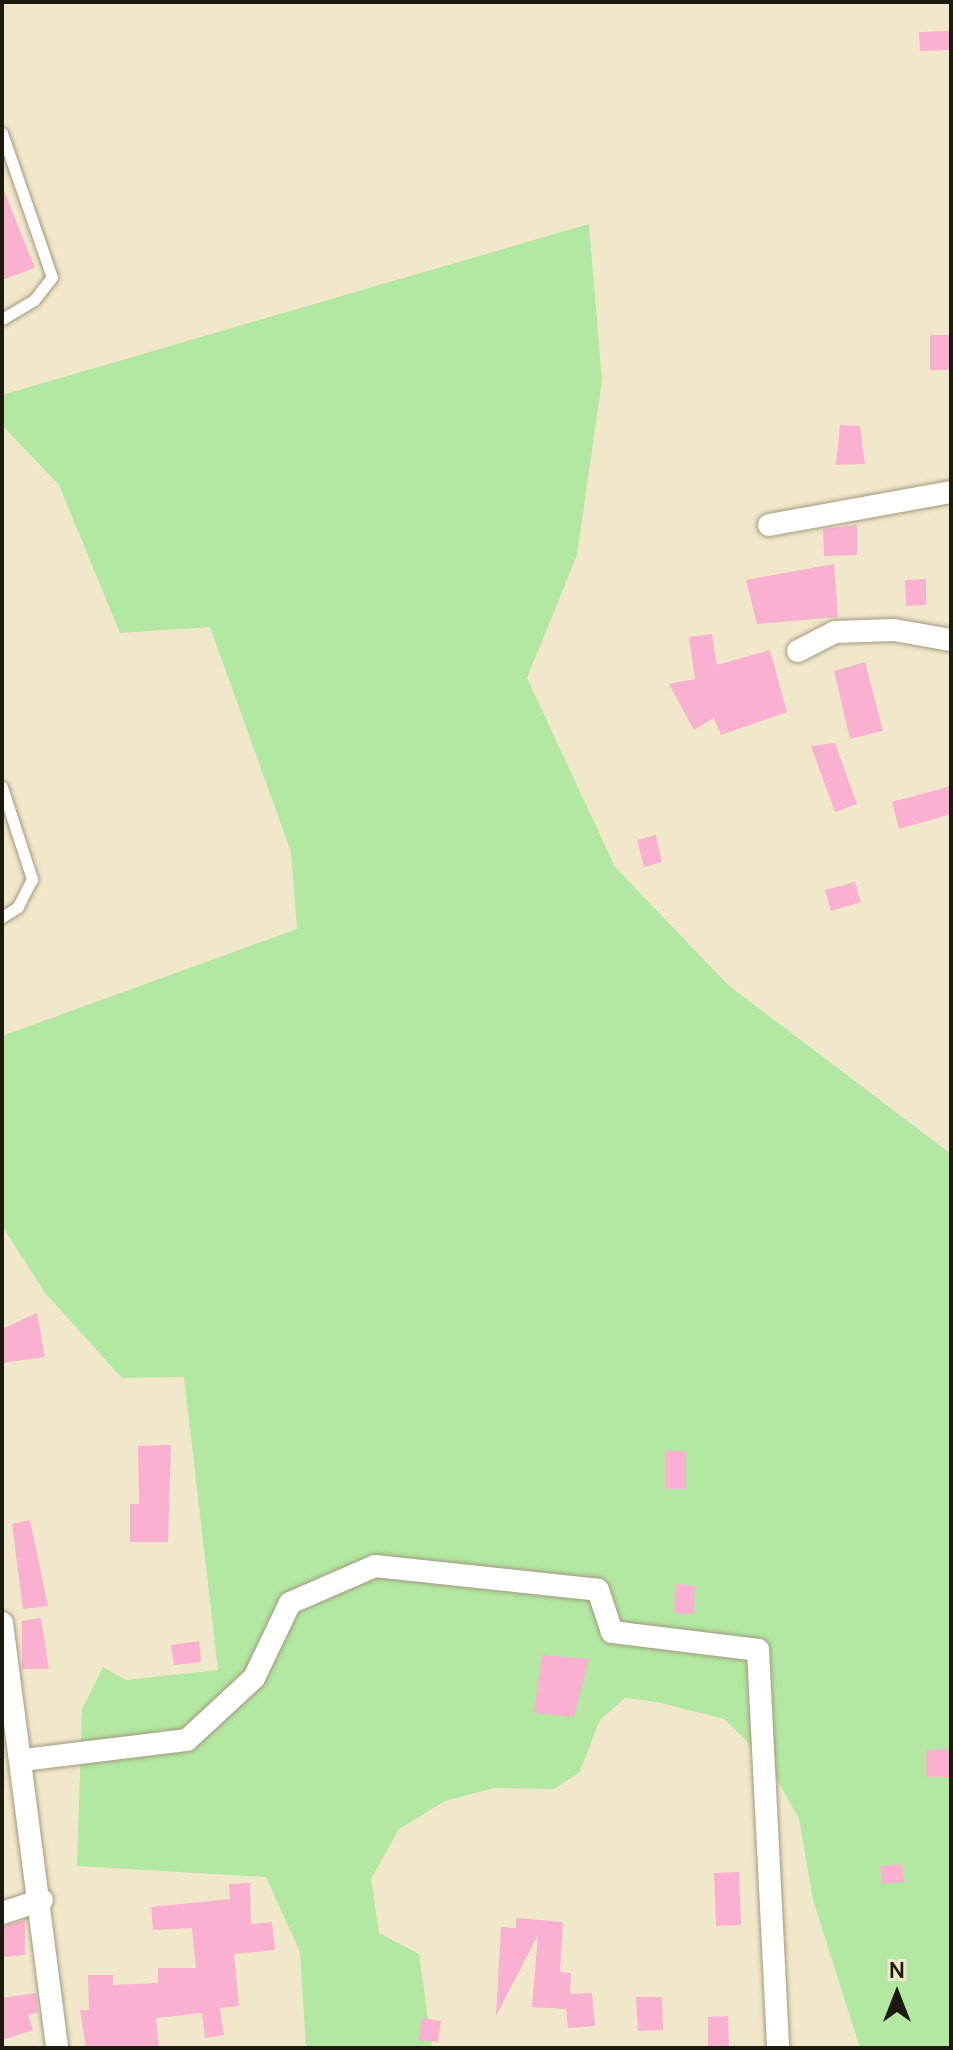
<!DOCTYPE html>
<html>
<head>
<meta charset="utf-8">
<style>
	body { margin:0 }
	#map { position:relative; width:953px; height:2050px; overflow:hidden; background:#f1e8cb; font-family:Manrope,sans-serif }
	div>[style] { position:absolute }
	.green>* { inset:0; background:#b2e8a1 }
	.building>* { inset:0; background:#fab0d0 }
	.roads { filter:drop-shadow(0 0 2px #a2997f) drop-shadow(0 0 2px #a2997f) }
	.service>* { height:11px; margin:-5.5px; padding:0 5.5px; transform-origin:5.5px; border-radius:5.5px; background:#fff }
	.minor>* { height:22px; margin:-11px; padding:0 11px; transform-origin:11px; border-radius:11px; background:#fff }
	span { translate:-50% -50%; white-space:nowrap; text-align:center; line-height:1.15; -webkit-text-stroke:8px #f1e8cb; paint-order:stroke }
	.frame { position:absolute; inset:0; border:4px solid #1c190f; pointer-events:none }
	.north { position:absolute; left:857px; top:1954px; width:80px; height:80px; -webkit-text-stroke:6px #f1e8cb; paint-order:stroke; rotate:0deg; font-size:22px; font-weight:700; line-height:32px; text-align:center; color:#1c190f }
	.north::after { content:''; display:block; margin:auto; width:28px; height:36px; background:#1c190f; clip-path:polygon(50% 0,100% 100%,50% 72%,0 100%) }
</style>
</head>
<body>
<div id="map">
	<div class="green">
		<i style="clip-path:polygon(589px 224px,602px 380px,577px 555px,527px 678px,615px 867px,728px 985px,951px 1154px,951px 2048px,860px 2048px,813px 1900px,799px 1819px,767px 1761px,724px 1719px,657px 1702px,625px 1698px,600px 1720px,579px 1773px,554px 1789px,494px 1788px,445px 1801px,399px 1829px,371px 1879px,379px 1933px,419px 1954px,432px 2048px,306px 2048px,300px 1952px,266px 1877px,77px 1866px,82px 1709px,103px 1667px,126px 1680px,218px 1670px,184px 1377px,122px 1378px,46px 1294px,2px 1226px,2px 1036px,297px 929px,291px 852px,210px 627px,120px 633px,59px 485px,2px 425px,2px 395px)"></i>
	</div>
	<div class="building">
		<i style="clip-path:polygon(951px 31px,951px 50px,920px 51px,919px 32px)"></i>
		<i style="clip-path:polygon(2px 186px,35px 268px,2px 280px)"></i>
		<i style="clip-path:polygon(930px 335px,951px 335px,951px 370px,930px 370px)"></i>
		<i style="clip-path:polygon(840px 425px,860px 426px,865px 464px,836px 465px)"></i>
		<i style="clip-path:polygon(857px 525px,857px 555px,824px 556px,823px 529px)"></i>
		<i style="clip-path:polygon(834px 564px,838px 617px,757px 624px,746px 580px)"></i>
		<i style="clip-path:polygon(926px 579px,926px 605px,906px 606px,905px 580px)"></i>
		<i style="clip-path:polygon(712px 634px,717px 665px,770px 650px,787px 712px,721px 735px,714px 718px,694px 730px,669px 684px,695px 679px,689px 637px)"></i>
		<i style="clip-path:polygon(865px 662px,883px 731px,850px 739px,834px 671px)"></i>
		<i style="clip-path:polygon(835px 743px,857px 804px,835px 812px,811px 746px)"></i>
		<i style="clip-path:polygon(951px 786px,951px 814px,899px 829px,892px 802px)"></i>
		<i style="clip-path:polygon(656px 835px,662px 862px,644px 867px,637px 840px)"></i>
		<i style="clip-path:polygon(855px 882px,861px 902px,831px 911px,825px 890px)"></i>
		<i style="clip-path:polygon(37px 1313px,45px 1357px,2px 1363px,2px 1329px)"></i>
		<i style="clip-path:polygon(171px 1445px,168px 1542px,130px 1542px,130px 1504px,139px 1504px,138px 1446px)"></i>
		<i style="clip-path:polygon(665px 1451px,686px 1451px,686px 1489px,665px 1489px)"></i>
		<i style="clip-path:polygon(30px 1520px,48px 1606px,23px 1609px,12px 1524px)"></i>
		<i style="clip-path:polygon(676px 1584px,695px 1586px,694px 1614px,674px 1613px)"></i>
		<i style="clip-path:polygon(41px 1618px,49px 1669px,22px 1669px,22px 1621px)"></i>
		<i style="clip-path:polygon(199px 1641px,201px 1662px,174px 1665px,171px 1645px)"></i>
		<i style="clip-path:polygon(542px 1655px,589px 1659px,574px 1717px,534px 1713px)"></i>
		<i style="clip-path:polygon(951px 1749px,951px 1777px,926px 1777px,926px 1750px)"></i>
		<i style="clip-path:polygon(902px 1864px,904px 1882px,882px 1884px,880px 1866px)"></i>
		<i style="clip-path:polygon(739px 1872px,741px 1925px,716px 1926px,714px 1873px)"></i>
		<i style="clip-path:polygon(250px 1883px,251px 1924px,272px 1922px,275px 1950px,234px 1954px,239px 2006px,220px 2008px,224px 2035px,205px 2038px,202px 2013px,156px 2018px,159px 2048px,86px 2048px,80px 2010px,89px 2010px,88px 1975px,113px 1975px,113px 1985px,158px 1983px,158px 1968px,196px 1968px,192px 1928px,153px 1930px,151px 1907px,230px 1899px,229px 1884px)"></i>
		<i style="clip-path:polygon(516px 1918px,563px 1922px,560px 1972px,571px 1973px,570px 1994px,592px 1993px,595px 2026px,568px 2028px,566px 2009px,532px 2007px,538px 1935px,496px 2016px,501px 1927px,516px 1928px)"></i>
		<i style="clip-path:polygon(25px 1920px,25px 1955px,2px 1957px,2px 1927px)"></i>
		<i style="clip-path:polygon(36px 1993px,38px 2013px,28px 2014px,33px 2030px,2px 2040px,2px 1998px)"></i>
		<i style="clip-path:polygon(636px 1997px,662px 1997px,663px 2030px,638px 2031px)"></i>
		<i style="clip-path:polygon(728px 2016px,729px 2048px,708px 2048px,708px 2017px)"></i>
		<i style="clip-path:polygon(422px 2018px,441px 2021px,438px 2042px,419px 2040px)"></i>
	</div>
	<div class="roads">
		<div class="service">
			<i style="left:2px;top:133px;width:152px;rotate:70.9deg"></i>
			<i style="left:52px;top:277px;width:29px;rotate:128deg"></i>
			<i style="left:34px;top:300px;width:37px;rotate:149deg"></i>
			<i style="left:2px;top:787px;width:97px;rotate:71.9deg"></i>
			<i style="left:32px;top:879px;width:31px;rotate:117deg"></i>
			<i style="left:18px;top:907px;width:19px;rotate:148deg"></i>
		</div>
		<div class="minor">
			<i style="left:769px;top:525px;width:185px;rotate:-10.3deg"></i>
			<i style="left:798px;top:651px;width:42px;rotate:-27.2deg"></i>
			<i style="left:835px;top:632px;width:59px;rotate:-1.9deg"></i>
			<i style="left:894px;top:630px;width:58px;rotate:10deg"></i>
			<i style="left:2px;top:1623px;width:429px;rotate:82.6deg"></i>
			<i style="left:23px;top:1760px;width:165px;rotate:-7deg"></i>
			<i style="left:187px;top:1740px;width:91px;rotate:-42.8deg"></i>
			<i style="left:254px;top:1678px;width:83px;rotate:-64.4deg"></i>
			<i style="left:290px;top:1603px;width:93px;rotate:-23.5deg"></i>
			<i style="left:375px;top:1566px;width:224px;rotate:6.1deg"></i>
			<i style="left:598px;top:1590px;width:44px;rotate:71.6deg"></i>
			<i style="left:612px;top:1632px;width:147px;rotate:7deg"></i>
			<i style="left:758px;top:1650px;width:399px;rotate:87.1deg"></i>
			<i style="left:2px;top:1913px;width:42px;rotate:-18deg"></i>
		</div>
	</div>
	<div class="frame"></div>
	<div class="north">N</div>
</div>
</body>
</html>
